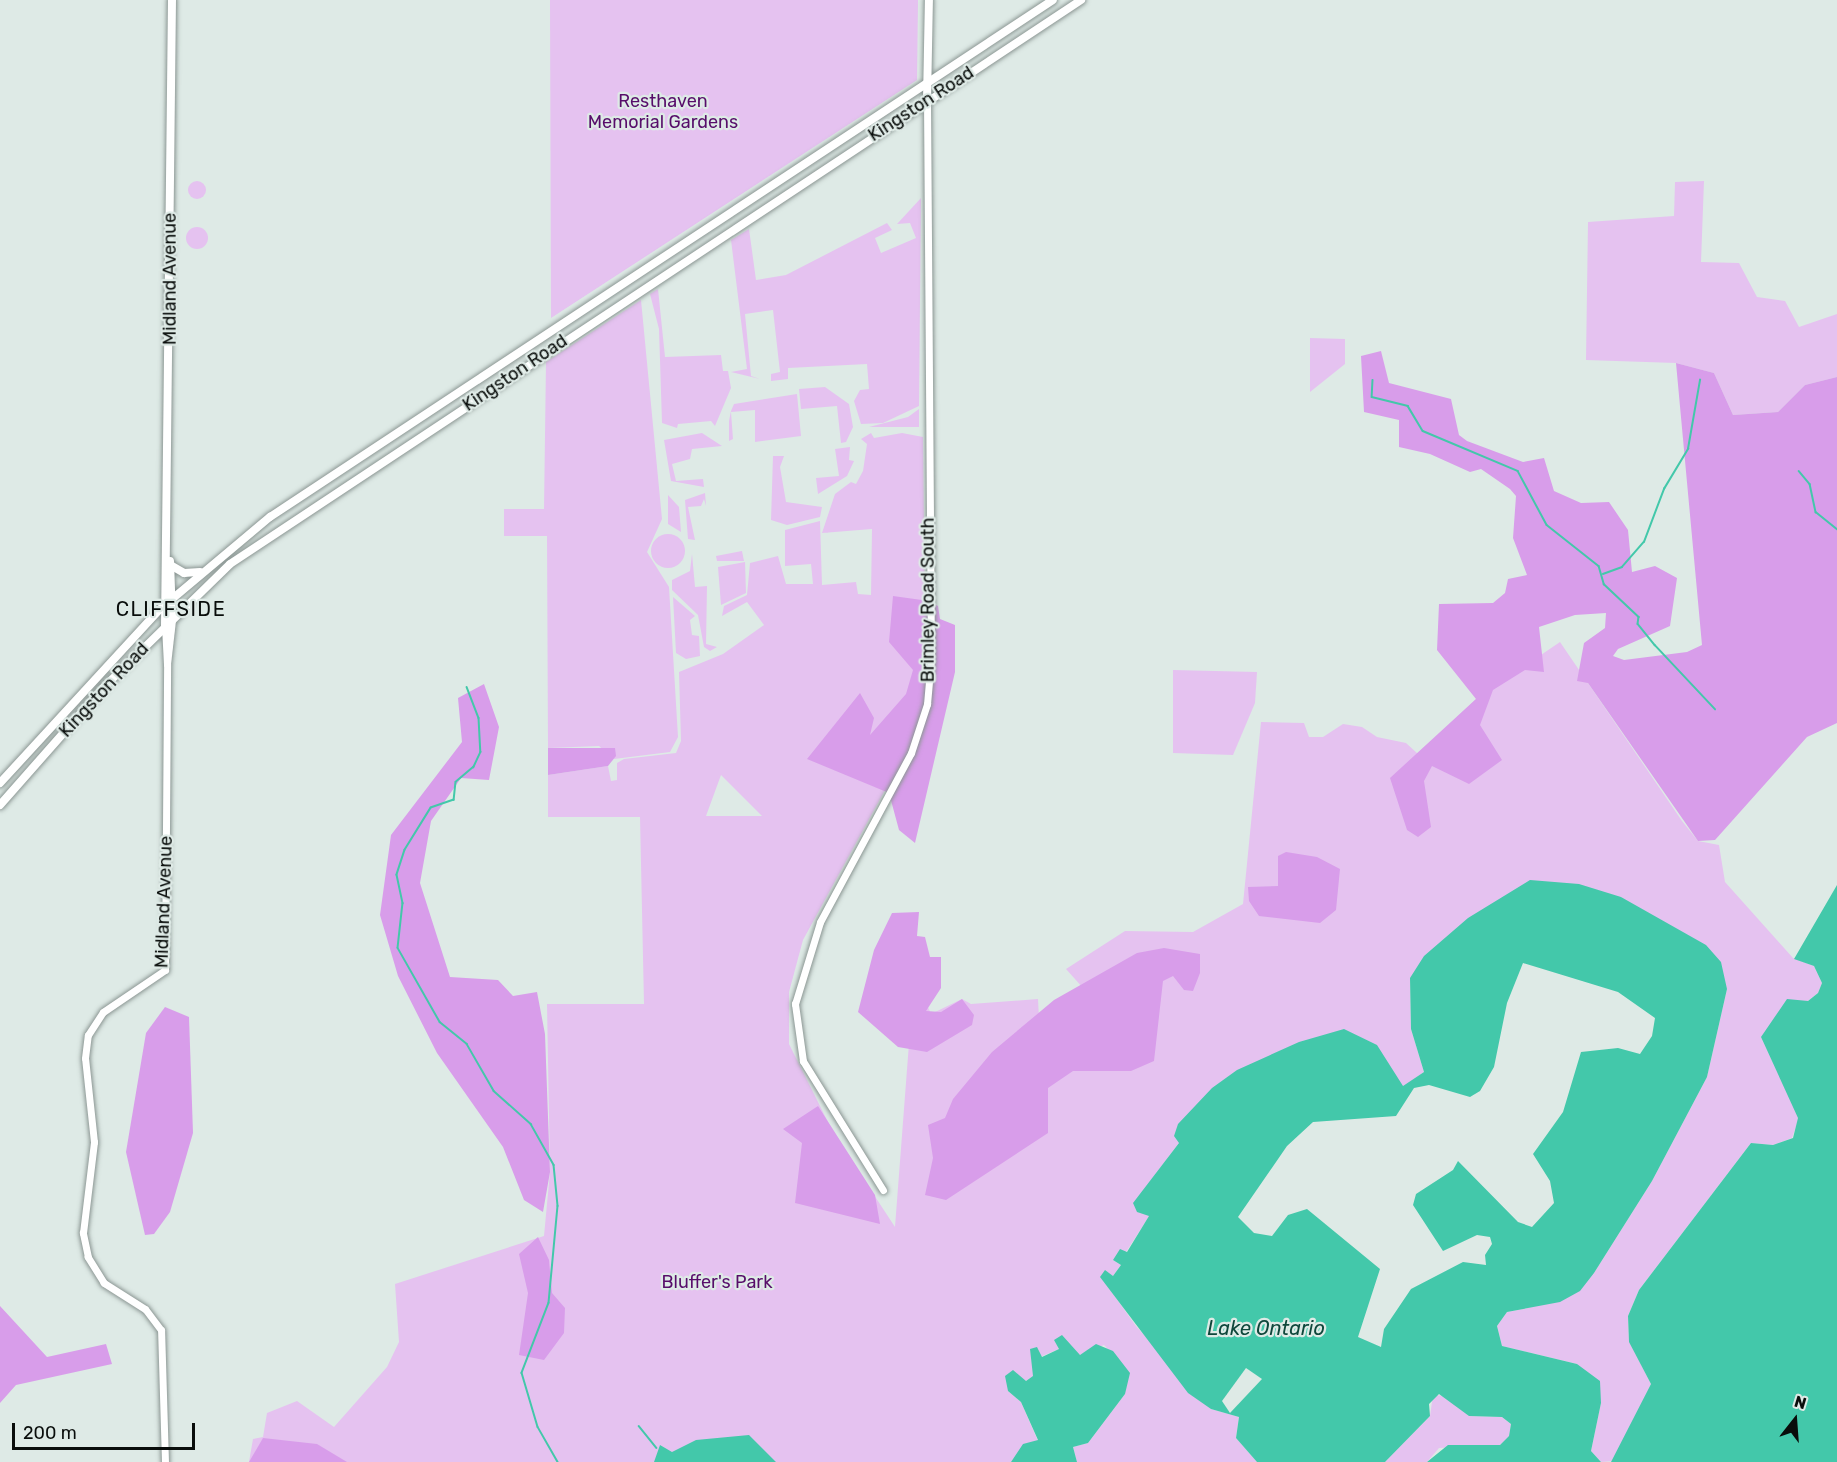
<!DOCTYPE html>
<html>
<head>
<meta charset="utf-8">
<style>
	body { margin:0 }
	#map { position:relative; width:1837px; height:1462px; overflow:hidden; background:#deeae6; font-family:Rubik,sans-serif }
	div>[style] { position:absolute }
	.green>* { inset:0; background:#e5c2f0 }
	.round { border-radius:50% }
	.forest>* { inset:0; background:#d89dea }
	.water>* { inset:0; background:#43c8aa }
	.pier>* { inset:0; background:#deeae6 }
	.stream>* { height:1.5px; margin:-0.75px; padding:0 0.75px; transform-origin:0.75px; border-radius:0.75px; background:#43c8aa }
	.roads { filter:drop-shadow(0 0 2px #8b9693) drop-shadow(0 0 2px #8b9693) }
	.tertiary>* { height:7px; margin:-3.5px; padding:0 3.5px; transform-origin:3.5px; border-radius:3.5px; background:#fff }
	.secondary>* { height:8px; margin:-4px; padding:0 4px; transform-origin:4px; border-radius:4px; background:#fff }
	.primary>* { height:8px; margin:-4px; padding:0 4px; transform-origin:4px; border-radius:4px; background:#fff }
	span { translate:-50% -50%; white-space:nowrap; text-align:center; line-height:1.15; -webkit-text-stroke:4.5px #deeae6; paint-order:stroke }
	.park-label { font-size:18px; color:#570d6a }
	.street-label { font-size:18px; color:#090d0b }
	.neighbourhood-label { font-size:20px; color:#090d0b; letter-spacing:1.5px }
	.water-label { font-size:20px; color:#0e473b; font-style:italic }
	.north { position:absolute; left:1765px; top:1390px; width:60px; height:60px; -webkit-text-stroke:4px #deeae6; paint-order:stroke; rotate:17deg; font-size:16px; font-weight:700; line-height:24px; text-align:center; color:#090d0b }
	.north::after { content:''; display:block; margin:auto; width:21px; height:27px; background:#090d0b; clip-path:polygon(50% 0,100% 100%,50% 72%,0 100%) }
	.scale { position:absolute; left:12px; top:1423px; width:183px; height:27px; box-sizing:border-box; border:3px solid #090d0b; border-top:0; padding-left:8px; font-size:18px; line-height:21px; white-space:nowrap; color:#090d0b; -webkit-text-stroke:4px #deeae6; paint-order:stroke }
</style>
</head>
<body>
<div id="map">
	<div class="green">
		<i style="clip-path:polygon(550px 0,918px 0,917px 80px,551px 318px)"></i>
		<i style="clip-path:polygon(1704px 181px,1701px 262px,1739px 263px,1757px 297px,1785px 301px,1799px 327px,1837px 314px,1837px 377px,1805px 385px,1778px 412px,1733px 415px,1714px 373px,1676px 363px,1586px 360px,1588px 222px,1674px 216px,1675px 182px)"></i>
		<i class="round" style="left:188px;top:181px;width:18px;height:18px"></i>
		<i style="clip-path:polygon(921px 198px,919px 406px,883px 423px,861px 424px,854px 401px,860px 390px,869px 389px,867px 364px,788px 368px,788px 379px,771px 381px,771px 374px,780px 372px,773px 310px,745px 314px,751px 376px,760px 379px,731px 372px,747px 369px,731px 240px,749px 229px,756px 280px,786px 275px,887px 223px,892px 230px,875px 238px,881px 253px,916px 238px,910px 223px,897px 224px)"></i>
		<i class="round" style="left:186px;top:227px;width:22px;height:22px"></i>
		<i style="clip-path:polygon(658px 289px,665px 357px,721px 355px,723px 371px,728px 371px,731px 388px,715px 426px,711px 421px,678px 424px,677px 428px,662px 423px,659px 329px,650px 294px)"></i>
		<i style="clip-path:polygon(641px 300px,662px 519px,647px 552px,669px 587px,678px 737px,670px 752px,614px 759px,599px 746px,548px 748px,547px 536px,504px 536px,504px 509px,544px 509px,546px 362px)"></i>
		<i style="clip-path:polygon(1310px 338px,1345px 339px,1345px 364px,1310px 392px)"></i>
		<i style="clip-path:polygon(825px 387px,849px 404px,853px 427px,846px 442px,841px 443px,837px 406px,801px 409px,799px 389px)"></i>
		<i style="clip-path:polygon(797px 394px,801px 436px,755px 442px,755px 410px,731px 412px,733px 439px,729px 441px,729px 421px,731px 411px,734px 404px)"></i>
		<i style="clip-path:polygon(919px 409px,919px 427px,869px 427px,908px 417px)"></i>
		<i style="clip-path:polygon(702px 433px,722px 446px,692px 449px,690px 459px,672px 464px,676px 481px,703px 479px,704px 487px,671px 481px,664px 440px)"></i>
		<i style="clip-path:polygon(evenodd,871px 433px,874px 438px,902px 433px,923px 437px,926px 687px,919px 728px,803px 940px,789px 992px,789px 1044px,834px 1134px,895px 1227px,912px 1004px,927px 1005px,931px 1014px,962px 999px,971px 1004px,1038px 999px,1040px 1038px,1092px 998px,1066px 969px,1125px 931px,1193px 932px,1243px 904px,1261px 722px,1304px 723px,1309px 737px,1323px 737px,1343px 724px,1362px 727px,1377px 737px,1406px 743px,1418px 754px,1476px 699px,1560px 642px,1682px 821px,1698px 841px,1719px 845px,1725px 882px,1793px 958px,1814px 966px,1822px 983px,1818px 993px,1761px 1037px,1799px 1118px,1792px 1138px,1773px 1145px,1751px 1143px,1639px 1290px,1628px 1316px,1629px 1341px,1651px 1384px,1614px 1461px,1601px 1462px,1591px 1451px,1601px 1403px,1577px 1364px,1502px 1346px,1497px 1326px,1507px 1312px,1528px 1308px,1594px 1273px,1652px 1181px,1707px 1077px,1727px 989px,1621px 897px,1410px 978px,1411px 1029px,1424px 1072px,1403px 1087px,1179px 1143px,1134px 1203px,1138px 1212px,1150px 1215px,1126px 1252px,1113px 1260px,1121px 1265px,1113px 1276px,1101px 1277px,1136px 1326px,1211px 1409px,1239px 1417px,1236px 1438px,1257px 1462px,1077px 1462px,1073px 1447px,1088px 1443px,1125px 1394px,1118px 1360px,1104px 1345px,1080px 1355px,1055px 1340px,1059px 1349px,1033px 1360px,1034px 1376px,1008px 1391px,1021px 1402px,1038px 1441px,1025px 1444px,1011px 1462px,249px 1462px,253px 1439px,263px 1437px,267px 1413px,297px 1401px,334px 1427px,387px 1367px,399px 1342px,395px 1284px,544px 1236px,550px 1172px,547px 1004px,644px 1004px,640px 817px,548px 817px,548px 775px,608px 766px,611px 781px,617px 780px,617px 763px,624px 759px,676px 753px,681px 741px,679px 672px,723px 654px,764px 625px,747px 602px,722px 616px,724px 606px,747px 595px,750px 563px,778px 556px,786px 584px,813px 584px,811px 564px,785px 566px,785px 530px,820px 521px,822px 585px,856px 582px,858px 594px,871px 595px,872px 529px,822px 533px,835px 494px,851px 482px,856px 484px,863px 471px,867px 444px,861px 439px,871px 433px,721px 775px,762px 816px,706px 816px,721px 775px)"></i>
		<i style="clip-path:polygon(850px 447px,849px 460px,854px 461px,847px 476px,818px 494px,816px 478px,839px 476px,835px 449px)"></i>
		<i style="clip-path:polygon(773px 456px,784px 456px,780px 467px,786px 502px,822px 507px,820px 517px,787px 525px,771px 520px)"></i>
		<i style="clip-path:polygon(705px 493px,706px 506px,704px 499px,701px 506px,688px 507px,695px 540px,688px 539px,685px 500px)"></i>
		<i style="clip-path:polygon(668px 495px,679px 507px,681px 532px,668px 524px)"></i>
		<i class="round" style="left:651px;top:534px;width:34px;height:34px"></i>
		<i style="clip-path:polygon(742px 551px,744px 561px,717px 561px,716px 556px)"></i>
		<i style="clip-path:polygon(692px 554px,695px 587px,707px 586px,706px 644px,717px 647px,710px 651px,704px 647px,698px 615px,672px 590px,672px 580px,690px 571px)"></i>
		<i style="clip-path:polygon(745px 562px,746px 593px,721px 605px,718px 567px)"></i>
		<i style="clip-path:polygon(673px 597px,695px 616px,690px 620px,692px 635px,699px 636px,700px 656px,686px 659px,676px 653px)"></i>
		<i style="clip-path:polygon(1173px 670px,1257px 672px,1255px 703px,1233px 755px,1173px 753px)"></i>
		<i style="clip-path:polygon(1433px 1395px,1448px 1396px,1469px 1416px,1502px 1417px,1511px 1424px,1509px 1437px,1500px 1445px,1439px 1448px,1427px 1462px,1385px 1462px,1430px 1416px)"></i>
	</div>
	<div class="forest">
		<i style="clip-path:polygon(1381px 351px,1389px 383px,1451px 399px,1459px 435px,1467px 441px,1523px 462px,1544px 458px,1554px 491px,1581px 503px,1609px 502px,1628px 530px,1632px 572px,1655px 566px,1677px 578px,1670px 626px,1618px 649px,1613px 656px,1624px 660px,1687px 652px,1702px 645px,1676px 363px,1714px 373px,1733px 415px,1778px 412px,1805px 385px,1837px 377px,1837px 723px,1807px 737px,1715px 840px,1698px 841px,1588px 683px,1577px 681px,1584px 643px,1605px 628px,1606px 613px,1575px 615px,1539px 627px,1544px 672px,1525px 670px,1493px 690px,1480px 725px,1502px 760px,1469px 784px,1432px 766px,1424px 781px,1431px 827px,1418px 837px,1407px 830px,1390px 778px,1476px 699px,1437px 650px,1439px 604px,1493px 603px,1505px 593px,1508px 579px,1527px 575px,1513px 538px,1516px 496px,1510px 489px,1481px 469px,1470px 472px,1430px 454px,1399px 447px,1399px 420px,1364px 412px,1361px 356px)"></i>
		<i style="clip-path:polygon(893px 596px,929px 601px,938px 606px,940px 619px,955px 625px,955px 672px,915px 843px,899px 830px,889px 793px,807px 759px,860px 693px,874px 718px,870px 735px,906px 694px,913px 670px,889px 642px)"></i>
		<i style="clip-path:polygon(484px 684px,499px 727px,489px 780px,461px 778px,431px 821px,420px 883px,450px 977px,498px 980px,513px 996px,537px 992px,545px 1034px,550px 1172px,543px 1212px,524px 1200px,503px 1147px,437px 1053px,398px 976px,380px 915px,391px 835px,462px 742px,458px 698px)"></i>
		<i style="clip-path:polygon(548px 748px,615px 748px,616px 756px,608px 766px,548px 775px)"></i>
		<i style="clip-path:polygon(1286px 852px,1317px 857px,1340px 869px,1336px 910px,1320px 923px,1259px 916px,1249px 901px,1248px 887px,1278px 886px,1278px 856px)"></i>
		<i style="clip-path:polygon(919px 912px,917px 936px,925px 937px,930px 957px,941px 957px,941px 988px,926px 1011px,941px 1012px,962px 999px,974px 1015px,972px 1025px,927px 1052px,898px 1047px,858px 1012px,874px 950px,892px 913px)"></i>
		<i style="clip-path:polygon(1164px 948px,1200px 954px,1200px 973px,1193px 991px,1184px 990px,1173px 976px,1163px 981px,1154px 1061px,1131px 1071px,1073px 1071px,1048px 1088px,1048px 1133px,946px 1200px,925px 1195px,933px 1158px,928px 1125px,945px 1118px,953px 1099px,992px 1052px,1054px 1000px,1137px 953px)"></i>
		<i style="clip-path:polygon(165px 1007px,189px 1017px,193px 1133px,170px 1212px,154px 1234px,145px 1235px,126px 1152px,146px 1033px)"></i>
		<i style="clip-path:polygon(818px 1106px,875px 1195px,880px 1224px,795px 1203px,802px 1143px,783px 1129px)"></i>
		<i style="clip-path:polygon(538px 1237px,549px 1260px,552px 1293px,565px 1308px,564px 1333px,544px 1360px,519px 1355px,528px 1293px,519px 1254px)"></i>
		<i style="clip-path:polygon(0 1306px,47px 1357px,106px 1344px,112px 1364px,16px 1385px,0 1403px)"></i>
		<i style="clip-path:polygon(263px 1438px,317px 1444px,347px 1462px,249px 1462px)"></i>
	</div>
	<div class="water">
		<i style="clip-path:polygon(evenodd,1530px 880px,1579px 884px,1621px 897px,1706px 945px,1721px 962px,1727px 989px,1707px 1077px,1652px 1181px,1594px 1273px,1580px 1291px,1560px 1302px,1507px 1312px,1497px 1326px,1502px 1346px,1577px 1364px,1600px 1381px,1601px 1403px,1591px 1451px,1601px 1462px,1427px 1462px,1448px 1445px,1500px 1445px,1509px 1436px,1511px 1424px,1502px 1417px,1469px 1416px,1439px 1394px,1429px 1404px,1430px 1416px,1385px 1462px,1257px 1462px,1236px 1438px,1239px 1417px,1211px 1409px,1188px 1393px,1100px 1277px,1105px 1270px,1113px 1276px,1121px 1265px,1113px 1260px,1120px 1249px,1127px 1252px,1149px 1216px,1137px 1212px,1133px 1203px,1179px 1143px,1174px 1136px,1178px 1124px,1212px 1088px,1237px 1070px,1299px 1042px,1344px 1029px,1377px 1045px,1403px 1086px,1424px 1072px,1411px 1029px,1410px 978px,1424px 956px,1468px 918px,1530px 880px,1523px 963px,1618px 992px,1655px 1018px,1652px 1036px,1640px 1054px,1618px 1048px,1581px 1052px,1563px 1112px,1533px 1154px,1550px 1181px,1554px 1203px,1532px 1227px,1518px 1222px,1458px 1161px,1453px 1170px,1416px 1194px,1413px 1205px,1443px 1251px,1477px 1235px,1490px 1237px,1492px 1244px,1485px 1255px,1486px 1265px,1463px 1262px,1411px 1289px,1384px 1329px,1381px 1347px,1358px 1337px,1380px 1269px,1307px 1209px,1288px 1215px,1272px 1236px,1254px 1233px,1238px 1217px,1287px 1146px,1313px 1122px,1396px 1116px,1414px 1088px,1429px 1085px,1470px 1097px,1480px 1091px,1494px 1067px,1507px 1003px,1523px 963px)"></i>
		<i style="clip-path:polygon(1837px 885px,1837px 1462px,1611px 1462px,1651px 1384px,1629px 1342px,1628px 1316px,1639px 1290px,1751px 1143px,1773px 1145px,1793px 1138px,1798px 1118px,1761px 1037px,1787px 999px,1808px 1001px,1818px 993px,1822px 983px,1814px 966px,1794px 959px)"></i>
		<i style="clip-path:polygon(1062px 1335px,1080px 1355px,1096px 1344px,1113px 1351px,1130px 1373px,1125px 1394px,1088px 1443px,1073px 1447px,1077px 1462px,1011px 1462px,1023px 1444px,1038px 1440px,1021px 1402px,1008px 1391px,1005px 1376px,1013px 1370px,1026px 1381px,1033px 1376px,1030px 1349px,1037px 1347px,1042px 1357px,1059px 1349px,1054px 1340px)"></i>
		<i style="clip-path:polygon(749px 1435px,776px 1462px,654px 1462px,660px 1445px,672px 1452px,696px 1440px)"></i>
	</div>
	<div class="pier">
		<i style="clip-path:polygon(1246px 1368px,1262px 1379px,1230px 1413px,1222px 1401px)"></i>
	</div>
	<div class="stream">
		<i style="left:1373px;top:380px;width:17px;rotate:93deg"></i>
		<i style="left:1372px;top:397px;width:37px;rotate:14deg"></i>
		<i style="left:1408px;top:406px;width:29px;rotate:59deg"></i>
		<i style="left:1423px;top:431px;width:103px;rotate:22.8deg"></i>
		<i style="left:1518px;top:471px;width:61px;rotate:61.8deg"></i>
		<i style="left:1547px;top:525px;width:66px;rotate:38.3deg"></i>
		<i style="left:1599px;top:566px;width:19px;rotate:74deg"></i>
		<i style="left:1604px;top:584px;width:48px;rotate:43.3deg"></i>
		<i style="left:1639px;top:617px;width:7px;rotate:98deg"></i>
		<i style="left:1638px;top:624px;width:27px;rotate:51deg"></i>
		<i style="left:1655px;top:645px;width:88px;rotate:46.8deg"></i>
		<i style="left:1799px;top:471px;width:17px;rotate:50deg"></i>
		<i style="left:1810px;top:484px;width:29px;rotate:78deg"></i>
		<i style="left:1816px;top:512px;width:27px;rotate:39deg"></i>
		<i style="left:1603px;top:574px;width:20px;rotate:-20deg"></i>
		<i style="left:1622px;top:567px;width:33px;rotate:-49deg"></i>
		<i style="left:1644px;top:542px;width:57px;rotate:-69.3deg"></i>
		<i style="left:1664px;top:489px;width:47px;rotate:-59deg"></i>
		<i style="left:1688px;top:449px;width:70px;rotate:-80.1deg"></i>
		<i style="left:467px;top:687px;width:33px;rotate:69deg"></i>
		<i style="left:479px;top:718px;width:34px;rotate:87deg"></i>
		<i style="left:481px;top:752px;width:17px;rotate:115deg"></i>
		<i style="left:474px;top:767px;width:23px;rotate:140deg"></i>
		<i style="left:456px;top:782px;width:18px;rotate:96deg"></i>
		<i style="left:454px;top:800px;width:24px;rotate:161deg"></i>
		<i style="left:431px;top:808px;width:49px;rotate:121.8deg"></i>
		<i style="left:405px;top:850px;width:26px;rotate:108deg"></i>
		<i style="left:397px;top:875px;width:29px;rotate:78deg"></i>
		<i style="left:403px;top:903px;width:45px;rotate:96.3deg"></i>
		<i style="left:398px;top:948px;width:85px;rotate:60.4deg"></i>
		<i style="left:440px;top:1022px;width:35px;rotate:39deg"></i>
		<i style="left:467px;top:1044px;width:54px;rotate:60.1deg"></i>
		<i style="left:494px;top:1091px;width:50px;rotate:41.7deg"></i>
		<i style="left:531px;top:1124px;width:47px;rotate:60.7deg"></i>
		<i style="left:554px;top:1165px;width:41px;rotate:84.4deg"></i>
		<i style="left:558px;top:1206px;width:97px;rotate:95.3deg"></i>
		<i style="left:549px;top:1303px;width:75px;rotate:111.1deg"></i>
		<i style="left:522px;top:1373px;width:56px;rotate:73.5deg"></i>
		<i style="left:538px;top:1427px;width:40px;rotate:60.3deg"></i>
		<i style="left:639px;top:1426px;width:28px;rotate:51deg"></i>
	</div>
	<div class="roads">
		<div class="tertiary">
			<i style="left:165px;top:626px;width:38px;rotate:87deg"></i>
			<i style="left:883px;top:1190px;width:152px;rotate:-121.8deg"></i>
			<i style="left:803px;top:1061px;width:58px;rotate:-98deg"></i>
			<i style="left:795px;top:1004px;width:86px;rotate:-73deg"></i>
			<i style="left:820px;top:922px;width:192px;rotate:-61.7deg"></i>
			<i style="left:911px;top:753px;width:52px;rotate:-71.9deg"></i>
			<i style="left:927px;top:704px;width:45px;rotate:-84.9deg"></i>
			<i style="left:931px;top:659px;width:559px;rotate:-90.41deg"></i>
			<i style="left:165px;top:1462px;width:132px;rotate:-91.7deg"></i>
			<i style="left:161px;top:1330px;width:26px;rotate:-127deg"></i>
			<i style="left:145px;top:1309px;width:49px;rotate:-147.6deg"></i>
			<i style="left:104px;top:1283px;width:31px;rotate:-122deg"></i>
			<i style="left:88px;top:1257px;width:25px;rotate:-102deg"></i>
			<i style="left:83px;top:1233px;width:92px;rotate:-83.1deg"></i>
			<i style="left:94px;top:1142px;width:84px;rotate:-96.1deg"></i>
			<i style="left:85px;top:1058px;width:23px;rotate:-83deg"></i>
			<i style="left:88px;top:1035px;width:27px;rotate:-57deg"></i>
			<i style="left:103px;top:1012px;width:75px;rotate:-34.1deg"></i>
			<i style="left:165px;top:970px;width:306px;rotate:-89.6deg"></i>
			<i style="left:167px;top:664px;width:44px;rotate:-83.5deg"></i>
		</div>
		<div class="secondary">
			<i style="left:927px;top:100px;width:100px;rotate:-88.9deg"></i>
			<i style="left:170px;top:561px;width:57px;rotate:88deg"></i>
			<i style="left:165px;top:626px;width:626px;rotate:-89.36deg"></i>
		</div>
		<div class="primary">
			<i style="left:172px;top:566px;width:14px;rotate:30deg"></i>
			<i style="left:184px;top:573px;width:16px;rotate:-4deg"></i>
			<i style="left:0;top:783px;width:235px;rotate:-47.4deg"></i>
			<i style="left:159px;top:610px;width:145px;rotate:-40deg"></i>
			<i style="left:270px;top:517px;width:938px;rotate:-33.44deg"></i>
			<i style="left:0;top:805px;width:156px;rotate:-48.6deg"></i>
			<i style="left:103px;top:688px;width:177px;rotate:-44.3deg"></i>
			<i style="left:230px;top:564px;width:1021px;rotate:-33.53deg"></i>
		</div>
	</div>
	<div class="park-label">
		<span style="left:663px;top:112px">Resthaven<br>Memorial Gardens</span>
		<span style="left:717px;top:1282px">Bluffer's Park</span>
	</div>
	<div class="street-label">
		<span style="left:921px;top:104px;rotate:-33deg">Kingston Road</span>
		<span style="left:170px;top:279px;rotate:-90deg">Midland Avenue</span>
		<span style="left:515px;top:373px;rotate:-34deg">Kingston Road</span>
		<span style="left:928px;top:600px;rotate:-90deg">Brimley Road South</span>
		<span style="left:104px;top:690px;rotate:-47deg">Kingston Road</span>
		<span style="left:164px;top:902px;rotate:-88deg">Midland Avenue</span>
	</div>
	<div class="neighbourhood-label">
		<span style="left:171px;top:609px">CLIFFSIDE</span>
	</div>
	<div class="water-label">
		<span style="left:1266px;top:1328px">Lake Ontario</span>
	</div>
	<div class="north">N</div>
	<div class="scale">200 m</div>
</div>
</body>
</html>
